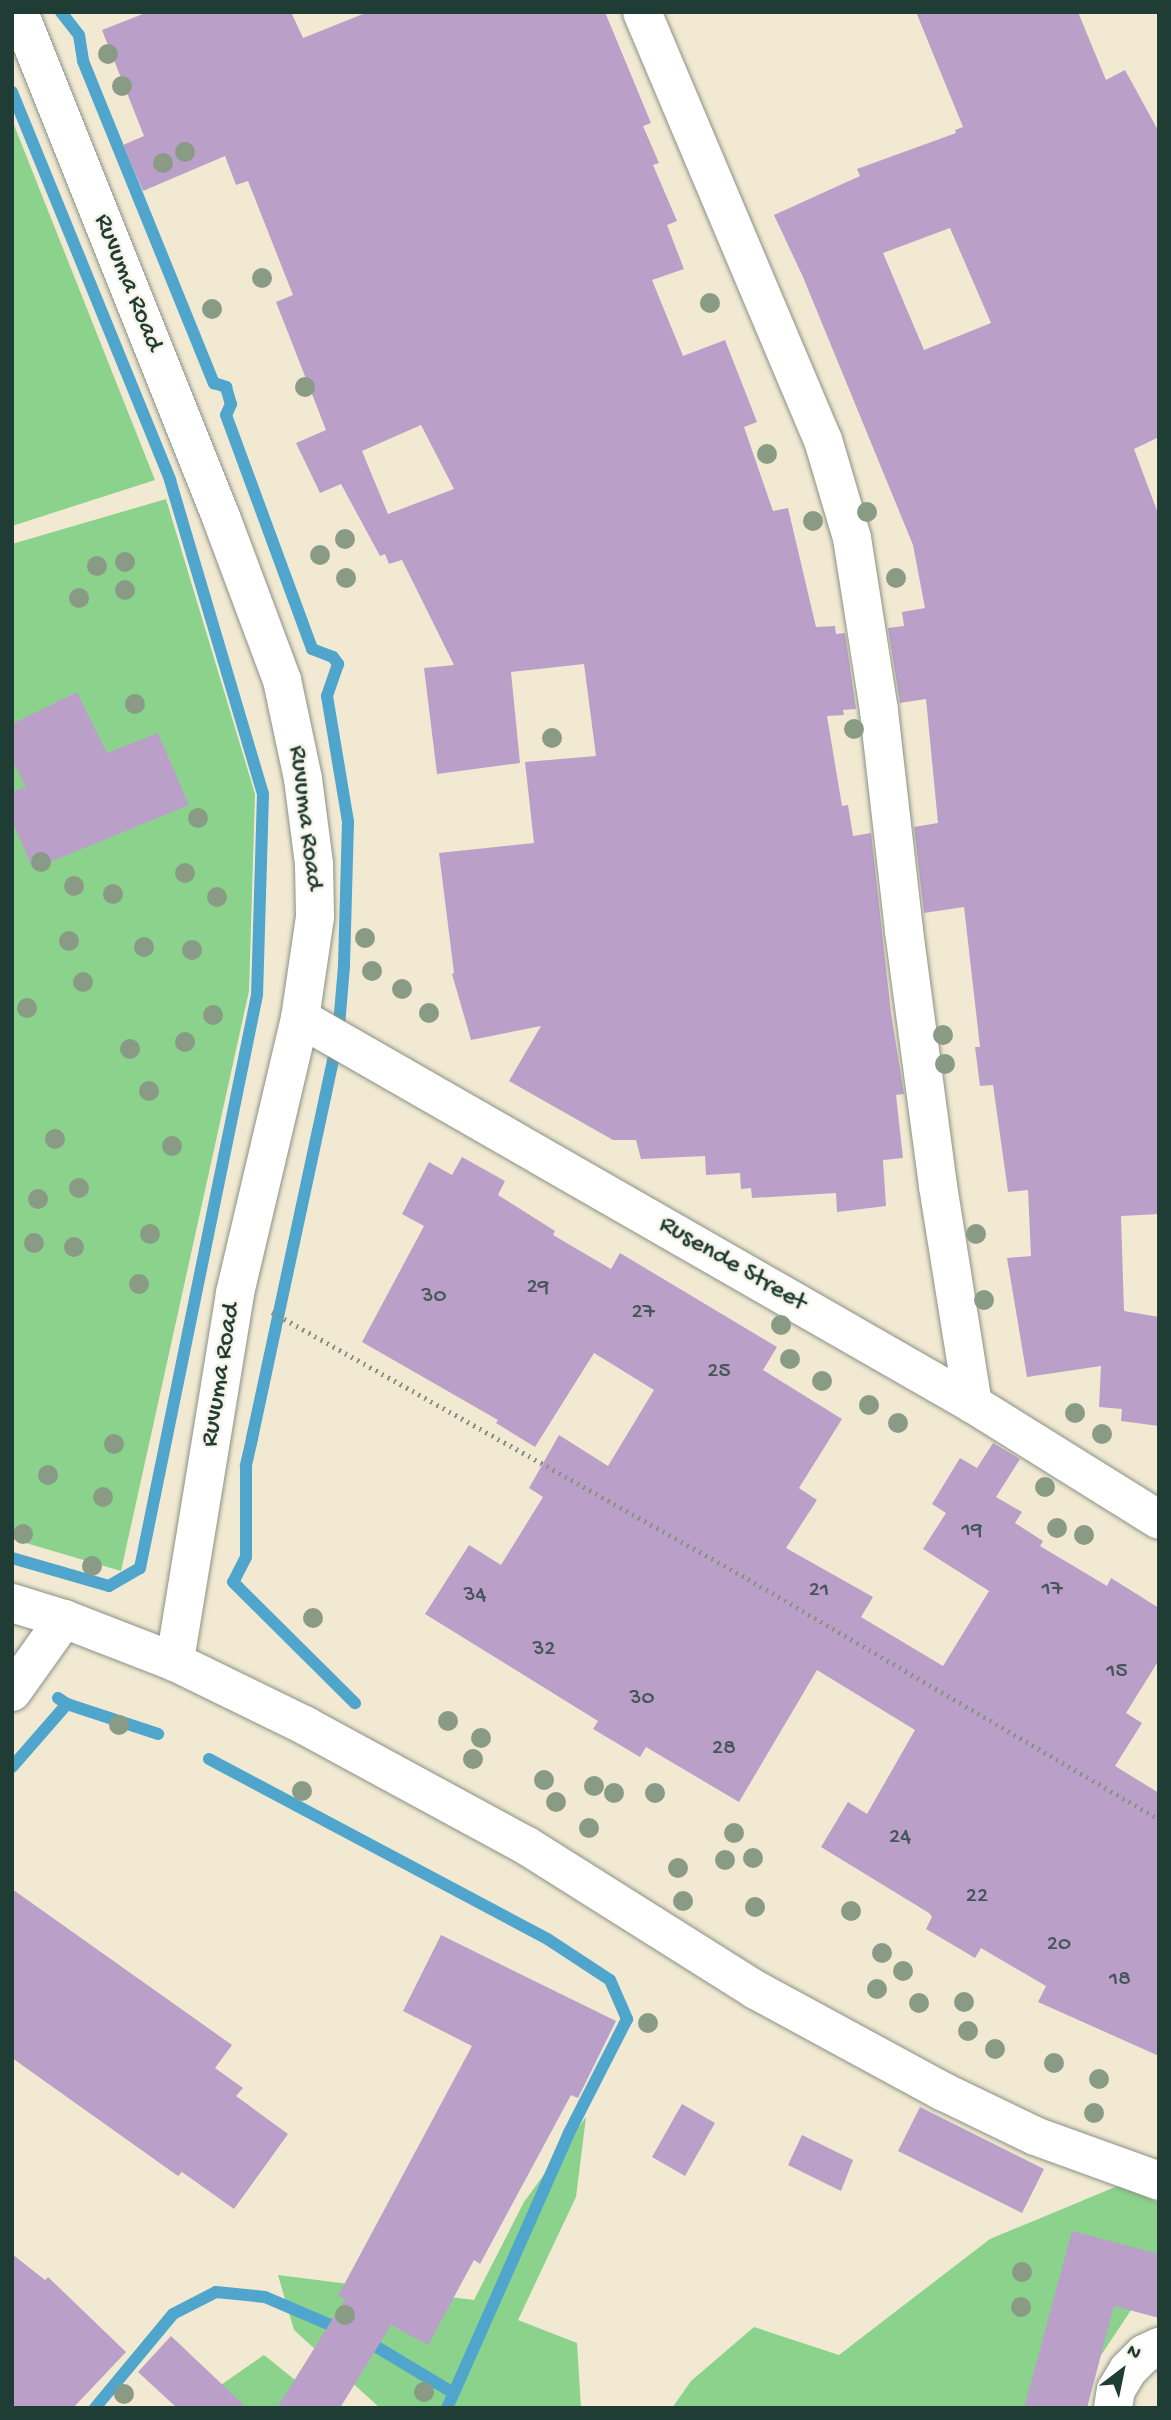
<!DOCTYPE html>
<html>
<head>
<meta charset="utf-8">
<style>
	body { margin:0 }
	#map { position:relative; width:1171px; height:2420px; overflow:hidden; background:#f2e9d3; font-family:"Gochi Hand",sans-serif }
	div>[style] { position:absolute }
	.green>* { inset:0; background:#8bd28c }
	.stream>* { height:12px; margin:-6px; padding:0 6px; transform-origin:6px; border-radius:6px; background:#4fa5cb }
	.building>* { inset:0; background:#baa0c9 }
	.path>* { height:4.5px; margin-top:-2.25px; transform-origin:0; background:repeating-linear-gradient(90deg,#889384 0 2px,transparent 0 7px) }
	.roads { filter:drop-shadow(0 0 2px #889384) drop-shadow(0 0 2px #889384) }
	.minor>* { height:38px; margin:-19px; padding:0 19px; transform-origin:19px; border-radius:19px; background:#fff }
	.trees>* { width:20px; height:20px; margin:-10px; border-radius:50%; background:#8a9b85 }
	span { translate:-50% -50%; white-space:nowrap; text-align:center; line-height:1.15; -webkit-text-stroke:5px #f7f3e8; paint-order:stroke }
	.number-label { font-size:23px; color:#465659 }
	.number-label span { -webkit-text-stroke-width:0 }
	.street-label { font-size:26px; color:#1f3d34 }
	.frame { position:absolute; inset:0; border:14px solid #1f3d34; pointer-events:none }
	.north { position:absolute; left:1087px; top:2336px; width:70px; height:70px; -webkit-text-stroke:5px #f7f3e8; paint-order:stroke; rotate:32deg; font-size:19px; font-weight:700; line-height:28px; text-align:center; color:#1f3d34 }
	.north::after { content:''; display:block; margin:auto; width:24px; height:32px; background:#1f3d34; clip-path:polygon(50% 0,100% 100%,50% 72%,0 100%) }
</style>
</head>
<body>
<div id="map">
	<div class="green">
		<i style="clip-path:polygon(12px 120px,155px 480px,12px 526px)"></i>
		<i style="clip-path:polygon(166px 499px,255px 794px,249px 991px,121px 1571px,12px 1539px,12px 544px)"></i>
		<i style="clip-path:polygon(586px 2117px,576px 2197px,518px 2320px,577px 2343px,581px 2408px,380px 2408px,294px 2330px,278px 2275px,474px 2300px,524px 2202px)"></i>
		<i style="clip-path:polygon(1120px 2185px,1159px 2203px,1159px 2268px,1066px 2408px,672px 2408px,691px 2381px,754px 2327px,839px 2355px,990px 2239px)"></i>
		<i style="clip-path:polygon(264px 2355px,330px 2408px,188px 2408px)"></i>
	</div>
	<div class="stream">
		<i style="left:61px;top:12px;width:29px;rotate:52deg"></i>
		<i style="left:79px;top:35px;width:26px;rotate:81deg"></i>
		<i style="left:83px;top:61px;width:348px;rotate:67.9deg"></i>
		<i style="left:214px;top:383px;width:13px;rotate:18deg"></i>
		<i style="left:226px;top:387px;width:18px;rotate:74deg"></i>
		<i style="left:231px;top:404px;width:12px;rotate:114deg"></i>
		<i style="left:226px;top:415px;width:249px;rotate:69.8deg"></i>
		<i style="left:312px;top:649px;width:22px;rotate:21deg"></i>
		<i style="left:333px;top:657px;width:9px;rotate:54deg"></i>
		<i style="left:338px;top:664px;width:34px;rotate:109deg"></i>
		<i style="left:327px;top:696px;width:128px;rotate:80.5deg"></i>
		<i style="left:348px;top:822px;width:144px;rotate:91.6deg"></i>
		<i style="left:344px;top:966px;width:71px;rotate:94.8deg"></i>
		<i style="left:338px;top:1037px;width:411px;rotate:102.1deg"></i>
		<i style="left:252px;top:1439px;width:28px;rotate:103deg"></i>
		<i style="left:246px;top:1466px;width:91px;rotate:90deg"></i>
		<i style="left:246px;top:1557px;width:28px;rotate:117deg"></i>
		<i style="left:233px;top:1582px;width:172px;rotate:44.8deg"></i>
		<i style="left:12px;top:92px;width:419px;rotate:67.8deg"></i>
		<i style="left:170px;top:480px;width:327px;rotate:73.5deg"></i>
		<i style="left:263px;top:794px;width:201px;rotate:91.7deg"></i>
		<i style="left:257px;top:995px;width:585px;rotate:101.54deg"></i>
		<i style="left:140px;top:1568px;width:36px;rotate:150deg"></i>
		<i style="left:109px;top:1586px;width:101px;rotate:-163.9deg"></i>
		<i style="left:58px;top:1698px;width:11px;rotate:34deg"></i>
		<i style="left:67px;top:1704px;width:96px;rotate:18.2deg"></i>
		<i style="left:209px;top:1759px;width:385px;rotate:28deg"></i>
		<i style="left:549px;top:1940px;width:73px;rotate:33.3deg"></i>
		<i style="left:610px;top:1980px;width:43px;rotate:66.4deg"></i>
		<i style="left:627px;top:2019px;width:128px;rotate:117deg"></i>
		<i style="left:569px;top:2133px;width:301px;rotate:113.9deg"></i>
		<i style="left:12px;top:1767px;width:84px;rotate:-48.9deg"></i>
		<i style="left:365px;top:2340px;width:101px;rotate:30.9deg"></i>
		<i style="left:95px;top:2408px;width:122px;rotate:-50.3deg"></i>
		<i style="left:173px;top:2314px;width:48px;rotate:-27.1deg"></i>
		<i style="left:216px;top:2292px;width:49px;rotate:5.8deg"></i>
		<i style="left:265px;top:2297px;width:84px;rotate:23.2deg"></i>
	</div>
	<div class="building">
		<i style="clip-path:polygon(evenodd,148px 12px,291px 12px,303px 38px,368px 12px,605px 12px,651px 123px,643px 126px,659px 163px,653px 165px,677px 221px,667px 225px,684px 269px,652px 280px,683px 356px,725px 340px,757px 422px,744px 427px,773px 511px,788px 508px,816px 627px,835px 626px,836px 634px,845px 633px,856px 709px,843px 710px,844px 715px,827px 716px,842px 806px,848px 805px,853px 836px,871px 833px,891px 1013px,904px 1094px,896px 1095px,903px 1158px,883px 1160px,886px 1206px,837px 1212px,836px 1193px,752px 1198px,751px 1188px,741px 1189px,740px 1173px,706px 1175px,705px 1156px,641px 1159px,636px 1140px,613px 1140px,509px 1081px,541px 1026px,471px 1040px,452px 974px,454px 973px,439px 853px,534px 843px,525px 762px,596px 756px,584px 664px,511px 672px,520px 763px,437px 774px,424px 668px,454px 665px,402px 560px,389px 564px,385px 554px,380px 556px,341px 484px,320px 493px,296px 443px,326px 430px,276px 302px,293px 295px,248px 181px,236px 185px,225px 156px,143px 191px,123px 145px,144px 136px,102px 30px,148px 12px,421px 425px,454px 489px,388px 514px,362px 451px,421px 425px)"></i>
		<i style="clip-path:polygon(evenodd,916px 12px,1078px 12px,1106px 80px,1125px 70px,1159px 132px,1159px 437px,1134px 449px,1159px 516px,1159px 1214px,1121px 1216px,1124px 1311px,1159px 1317px,1159px 1426px,1121px 1421px,1122px 1409px,1099px 1407px,1101px 1366px,1027px 1377px,1007px 1258px,1031px 1256px,1028px 1190px,1008px 1192px,993px 1085px,980px 1086px,975px 1047px,980px 1047px,964px 907px,924px 913px,914px 827px,938px 823px,926px 699px,900px 703px,888px 628px,904px 626px,902px 612px,925px 608px,913px 545px,803px 277px,774px 215px,860px 176px,857px 169px,956px 133px,955px 130px,963px 127px,916px 12px,950px 228px,991px 323px,924px 350px,883px 253px,950px 228px)"></i>
		<i style="clip-path:polygon(77px 692px,107px 753px,158px 733px,189px 805px,33px 869px,12px 821px,12px 792px,26px 787px,12px 760px,12px 724px)"></i>
		<i style="clip-path:polygon(462px 1157px,505px 1181px,498px 1195px,555px 1231px,553px 1235px,611px 1269px,620px 1253px,777px 1347px,763px 1370px,842px 1419px,799px 1488px,817px 1500px,786px 1548px,873px 1597px,861px 1617px,943px 1666px,989px 1591px,923px 1549px,946px 1513px,932px 1504px,960px 1458px,977px 1468px,993px 1443px,1020px 1459px,996px 1497px,1022px 1512px,1015px 1523px,1043px 1541px,1040px 1546px,1107px 1586px,1111px 1578px,1159px 1608px,1159px 1660px,1126px 1713px,1142px 1723px,1115px 1766px,1159px 1793px,1159px 2056px,1038px 2002px,1046px 1986px,981px 1948px,975px 1958px,926px 1929px,932px 1917px,929px 1913px,821px 1847px,848px 1802px,867px 1814px,915px 1730px,817px 1670px,739px 1802px,646px 1747px,640px 1757px,593px 1729px,598px 1721px,425px 1614px,469px 1545px,501px 1565px,543px 1497px,529px 1488px,559px 1435px,608px 1466px,654px 1390px,594px 1353px,535px 1447px,496px 1423px,498px 1420px,362px 1342px,424px 1226px,402px 1214px,429px 1162px,452px 1175px)"></i>
		<i style="clip-path:polygon(12px 1889px,232px 2045px,215px 2068px,243px 2088px,236px 2096px,288px 2134px,234px 2209px,182px 2172px,178px 2176px,12px 2058px)"></i>
		<i style="clip-path:polygon(441px 1935px,616px 2021px,578px 2098px,571px 2095px,480px 2264px,474px 2260px,428px 2345px,391px 2325px,340px 2408px,277px 2408px,345px 2299px,338px 2296px,472px 2046px,403px 2011px)"></i>
		<i style="clip-path:polygon(682px 2104px,715px 2123px,685px 2176px,652px 2157px)"></i>
		<i style="clip-path:polygon(920px 2107px,1044px 2169px,1022px 2213px,898px 2151px)"></i>
		<i style="clip-path:polygon(802px 2135px,853px 2160px,841px 2191px,788px 2165px)"></i>
		<i style="clip-path:polygon(1072px 2231px,1159px 2254px,1159px 2318px,1114px 2306px,1087px 2408px,1024px 2408px)"></i>
		<i style="clip-path:polygon(12px 2254px,45px 2280px,48px 2277px,126px 2352px,73px 2408px,12px 2408px)"></i>
		<i style="clip-path:polygon(171px 2336px,247px 2408px,177px 2408px,138px 2372px)"></i>
	</div>
	<div class="path">
		<i style="left:272px;top:1312px;width:546px;rotate:29.29deg"></i>
		<i style="left:748px;top:1579px;width:476px;rotate:30.3deg"></i>
	</div>
	<div class="roads">
		<div class="minor">
			<i style="left:19px;top:12px;width:544px;rotate:68.2deg"></i>
			<i style="left:221px;top:517px;width:174px;rotate:69.5deg"></i>
			<i style="left:282px;top:680px;width:101px;rotate:78deg"></i>
			<i style="left:303px;top:779px;width:86px;rotate:82.6deg"></i>
			<i style="left:314px;top:864px;width:53px;rotate:88.9deg"></i>
			<i style="left:315px;top:917px;width:102px;rotate:98.4deg"></i>
			<i style="left:300px;top:1018px;width:284px;rotate:103.3deg"></i>
			<i style="left:235px;top:1294px;width:373px;rotate:99.3deg"></i>
			<i style="left:642px;top:12px;width:465px;rotate:67.1deg"></i>
			<i style="left:823px;top:440px;width:102px;rotate:73.5deg"></i>
			<i style="left:852px;top:538px;width:175px;rotate:81.1deg"></i>
			<i style="left:879px;top:711px;width:221px;rotate:83.5deg"></i>
			<i style="left:904px;top:931px;width:257px;rotate:82.4deg"></i>
			<i style="left:938px;top:1186px;width:221px;rotate:80.9deg"></i>
			<i style="left:300px;top:1018px;width:776px;rotate:29.84deg"></i>
			<i style="left:973px;top:1404px;width:219px;rotate:31.9deg"></i>
			<i style="left:12px;top:1603px;width:54px;rotate:17.1deg"></i>
			<i style="left:64px;top:1619px;width:119px;rotate:21.2deg"></i>
			<i style="left:175px;top:1662px;width:146px;rotate:26deg"></i>
			<i style="left:306px;top:1726px;width:251px;rotate:28.5deg"></i>
			<i style="left:527px;top:1846px;width:271px;rotate:32.2deg"></i>
			<i style="left:756px;top:1990px;width:214px;rotate:28.5deg"></i>
			<i style="left:944px;top:2092px;width:101px;rotate:25.8deg"></i>
			<i style="left:1035px;top:2136px;width:132px;rotate:19.9deg"></i>
			<i style="left:12px;top:1692px;width:90px;rotate:-54.5deg"></i>
			<i style="left:1113px;top:2408px;width:18px;rotate:-81deg"></i>
			<i style="left:1116px;top:2390px;width:23px;rotate:-59deg"></i>
			<i style="left:1128px;top:2370px;width:23px;rotate:-45deg"></i>
			<i style="left:1144px;top:2354px;width:17px;rotate:-25deg"></i>
		</div>
	</div>
	<div class="trees">
		<i style="left:108px;top:54px"></i>
		<i style="left:122px;top:86px"></i>
		<i style="left:185px;top:152px"></i>
		<i style="left:163px;top:163px"></i>
		<i style="left:262px;top:278px"></i>
		<i style="left:710px;top:303px"></i>
		<i style="left:212px;top:309px"></i>
		<i style="left:305px;top:387px"></i>
		<i style="left:767px;top:454px"></i>
		<i style="left:867px;top:512px"></i>
		<i style="left:813px;top:521px"></i>
		<i style="left:345px;top:539px"></i>
		<i style="left:320px;top:555px"></i>
		<i style="left:125px;top:562px"></i>
		<i style="left:97px;top:566px"></i>
		<i style="left:346px;top:578px"></i>
		<i style="left:896px;top:578px"></i>
		<i style="left:125px;top:590px"></i>
		<i style="left:79px;top:598px"></i>
		<i style="left:135px;top:704px"></i>
		<i style="left:854px;top:729px"></i>
		<i style="left:552px;top:738px"></i>
		<i style="left:198px;top:818px"></i>
		<i style="left:41px;top:862px"></i>
		<i style="left:185px;top:873px"></i>
		<i style="left:74px;top:886px"></i>
		<i style="left:113px;top:894px"></i>
		<i style="left:217px;top:897px"></i>
		<i style="left:365px;top:938px"></i>
		<i style="left:69px;top:941px"></i>
		<i style="left:144px;top:947px"></i>
		<i style="left:192px;top:950px"></i>
		<i style="left:372px;top:971px"></i>
		<i style="left:83px;top:982px"></i>
		<i style="left:402px;top:989px"></i>
		<i style="left:27px;top:1008px"></i>
		<i style="left:429px;top:1013px"></i>
		<i style="left:213px;top:1015px"></i>
		<i style="left:943px;top:1035px"></i>
		<i style="left:185px;top:1042px"></i>
		<i style="left:130px;top:1049px"></i>
		<i style="left:945px;top:1064px"></i>
		<i style="left:149px;top:1091px"></i>
		<i style="left:55px;top:1139px"></i>
		<i style="left:172px;top:1146px"></i>
		<i style="left:79px;top:1188px"></i>
		<i style="left:38px;top:1199px"></i>
		<i style="left:150px;top:1234px"></i>
		<i style="left:976px;top:1234px"></i>
		<i style="left:34px;top:1243px"></i>
		<i style="left:74px;top:1247px"></i>
		<i style="left:139px;top:1284px"></i>
		<i style="left:984px;top:1300px"></i>
		<i style="left:781px;top:1325px"></i>
		<i style="left:790px;top:1359px"></i>
		<i style="left:822px;top:1381px"></i>
		<i style="left:869px;top:1405px"></i>
		<i style="left:1075px;top:1413px"></i>
		<i style="left:898px;top:1423px"></i>
		<i style="left:1102px;top:1434px"></i>
		<i style="left:114px;top:1444px"></i>
		<i style="left:48px;top:1475px"></i>
		<i style="left:1045px;top:1487px"></i>
		<i style="left:103px;top:1497px"></i>
		<i style="left:1057px;top:1528px"></i>
		<i style="left:23px;top:1534px"></i>
		<i style="left:1084px;top:1535px"></i>
		<i style="left:92px;top:1566px"></i>
		<i style="left:313px;top:1618px"></i>
		<i style="left:448px;top:1721px"></i>
		<i style="left:119px;top:1725px"></i>
		<i style="left:481px;top:1738px"></i>
		<i style="left:473px;top:1759px"></i>
		<i style="left:544px;top:1780px"></i>
		<i style="left:594px;top:1786px"></i>
		<i style="left:302px;top:1791px"></i>
		<i style="left:614px;top:1793px"></i>
		<i style="left:655px;top:1793px"></i>
		<i style="left:556px;top:1802px"></i>
		<i style="left:589px;top:1828px"></i>
		<i style="left:734px;top:1833px"></i>
		<i style="left:753px;top:1858px"></i>
		<i style="left:725px;top:1860px"></i>
		<i style="left:678px;top:1868px"></i>
		<i style="left:683px;top:1901px"></i>
		<i style="left:755px;top:1907px"></i>
		<i style="left:851px;top:1911px"></i>
		<i style="left:882px;top:1953px"></i>
		<i style="left:903px;top:1971px"></i>
		<i style="left:877px;top:1989px"></i>
		<i style="left:964px;top:2002px"></i>
		<i style="left:919px;top:2003px"></i>
		<i style="left:648px;top:2023px"></i>
		<i style="left:968px;top:2031px"></i>
		<i style="left:995px;top:2049px"></i>
		<i style="left:1054px;top:2063px"></i>
		<i style="left:1099px;top:2079px"></i>
		<i style="left:1094px;top:2113px"></i>
		<i style="left:1022px;top:2272px"></i>
		<i style="left:1021px;top:2307px"></i>
		<i style="left:345px;top:2315px"></i>
		<i style="left:424px;top:2392px"></i>
		<i style="left:124px;top:2394px"></i>
	</div>
	<div class="number-label">
		<span style="left:538px;top:1288px">29</span>
		<span style="left:434px;top:1297px">30</span>
		<span style="left:643px;top:1313px">27</span>
		<span style="left:719px;top:1372px">25</span>
		<span style="left:972px;top:1531px">19</span>
		<span style="left:1052px;top:1590px">17</span>
		<span style="left:819px;top:1591px">21</span>
		<span style="left:475px;top:1596px">34</span>
		<span style="left:544px;top:1650px">32</span>
		<span style="left:1117px;top:1672px">15</span>
		<span style="left:642px;top:1699px">30</span>
		<span style="left:724px;top:1749px">28</span>
		<span style="left:900px;top:1838px">24</span>
		<span style="left:977px;top:1897px">22</span>
		<span style="left:1059px;top:1945px">20</span>
		<span style="left:1120px;top:1980px">18</span>
	</div>
	<div class="street-label">
		<span style="left:127px;top:283px;rotate:68deg">Ruvuma Road</span>
		<span style="left:304px;top:818px;rotate:83deg">Ruvuma Road</span>
		<span style="left:732px;top:1265px;rotate:30deg">Rusende Street</span>
		<span style="left:222px;top:1375px;rotate:-81deg">Ruvuma Road</span>
	</div>
	<div class="frame"></div>
	<div class="north">N</div>
</div>
</body>
</html>
